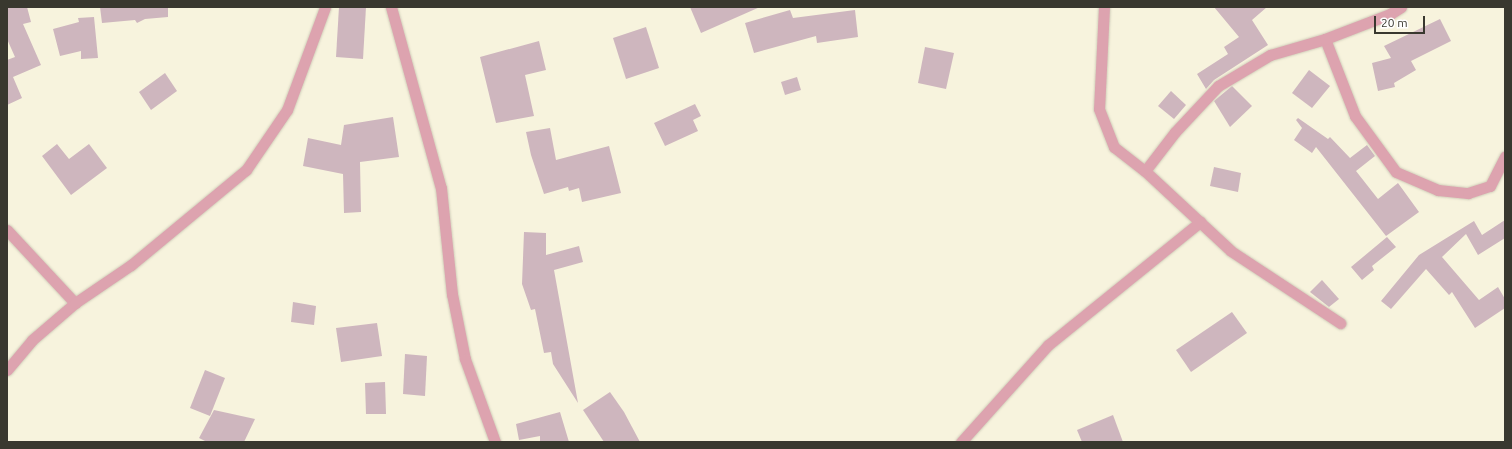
<!DOCTYPE html>
<html>
<head>
<meta charset="utf-8">
<style>
	body { margin:0 }
	#map { position:relative; width:1512px; height:449px; overflow:hidden; background:#f7f3dd; font-family:Ubuntu,sans-serif }
	div>[style] { position:absolute }
	.building>* { inset:0; background:#ceb6be }
	.roads { filter:drop-shadow(0 0 1px #d1ceba) drop-shadow(0 0 1px #d1ceba) }
	.minor>* { height:11px; margin:-5.5px; padding:0 5.5px; transform-origin:5.5px; border-radius:5.5px; background:#dda3af }
	span { translate:-50% -50%; white-space:nowrap; text-align:center; line-height:1.15; -webkit-text-stroke:3.5px #fff; paint-order:stroke }
	.frame { position:absolute; inset:0; border:8px solid #39382f; pointer-events:none }
	.scale { position:absolute; left:1374px; top:16px; width:51px; height:18px; box-sizing:border-box; border:2px solid #39382f; border-top:0; padding-left:5px; font-size:12px; line-height:14px; white-space:nowrap; color:#39382f; -webkit-text-stroke:3px #fff; paint-order:stroke }
</style>
</head>
<body>
<div id="map">
	<div class="building">
		<i style="clip-path:polygon(7px 7px,27px 7px,31px 22px,23px 24px,41px 65px,13px 77px,22px 98px,7px 105px,7px 60px,15px 57px,7px 39px)"></i>
		<i style="clip-path:polygon(100px 7px,168px 7px,168px 17px,145px 19px,137px 23px,135px 20px,102px 23px)"></i>
		<i style="clip-path:polygon(339px 7px,366px 7px,363px 59px,336px 57px)"></i>
		<i style="clip-path:polygon(690px 7px,760px 7px,701px 33px)"></i>
		<i style="clip-path:polygon(1214px 7px,1267px 7px,1252px 20px,1268px 45px,1214px 80px,1206px 89px,1197px 74px,1228px 54px,1224px 47px,1239px 37px)"></i>
		<i style="clip-path:polygon(790px 10px,793px 18px,855px 10px,858px 37px,817px 43px,816px 36px,754px 53px,745px 23px)"></i>
		<i style="clip-path:polygon(94px 17px,98px 58px,81px 59px,81px 51px,60px 56px,53px 29px,79px 22px,78px 18px)"></i>
		<i style="clip-path:polygon(1440px 19px,1451px 41px,1411px 61px,1416px 70px,1394px 83px,1395px 87px,1378px 91px,1372px 63px,1391px 58px,1384px 46px)"></i>
		<i style="clip-path:polygon(646px 27px,659px 68px,626px 79px,613px 38px)"></i>
		<i style="clip-path:polygon(539px 41px,546px 70px,525px 75px,534px 116px,496px 123px,480px 57px)"></i>
		<i style="clip-path:polygon(925px 47px,954px 53px,946px 89px,918px 83px)"></i>
		<i style="clip-path:polygon(1309px 70px,1330px 86px,1312px 108px,1292px 93px)"></i>
		<i style="clip-path:polygon(165px 73px,177px 91px,151px 110px,139px 92px)"></i>
		<i style="clip-path:polygon(797px 77px,801px 90px,785px 95px,781px 82px)"></i>
		<i style="clip-path:polygon(1232px 86px,1252px 106px,1230px 127px,1214px 101px)"></i>
		<i style="clip-path:polygon(1171px 91px,1186px 105px,1174px 119px,1158px 106px)"></i>
		<i style="clip-path:polygon(695px 104px,701px 116px,693px 120px,698px 131px,665px 146px,654px 123px)"></i>
		<i style="clip-path:polygon(393px 117px,399px 157px,360px 162px,361px 212px,344px 213px,343px 174px,303px 166px,308px 138px,341px 145px,344px 125px)"></i>
		<i style="clip-path:polygon(1298px 118px,1328px 139px,1330px 137px,1350px 158px,1367px 145px,1375px 156px,1356px 171px,1378px 199px,1398px 183px,1419px 212px,1386px 236px,1316px 147px,1312px 153px,1294px 140px,1302px 128px,1296px 120px)"></i>
		<i style="clip-path:polygon(550px 128px,556px 160px,609px 146px,621px 193px,582px 202px,579px 188px,569px 191px,568px 187px,544px 194px,531px 155px,526px 132px)"></i>
		<i style="clip-path:polygon(57px 144px,69px 159px,89px 144px,107px 168px,71px 195px,42px 156px)"></i>
		<i style="clip-path:polygon(1214px 167px,1241px 173px,1238px 192px,1210px 186px)"></i>
		<i style="clip-path:polygon(1505px 220px,1505px 238px,1478px 255px,1466px 234px,1442px 257px,1479px 300px,1498px 287px,1505px 299px,1505px 308px,1475px 328px,1452px 292px,1449px 295px,1426px 269px,1391px 309px,1381px 301px,1419px 255px,1474px 221px,1482px 235px)"></i>
		<i style="clip-path:polygon(524px 232px,546px 233px,546px 255px,579px 246px,583px 262px,554px 270px,578px 403px,553px 364px,551px 352px,544px 353px,535px 309px,531px 310px,522px 284px)"></i>
		<i style="clip-path:polygon(1387px 237px,1396px 247px,1372px 266px,1374px 270px,1362px 280px,1351px 267px)"></i>
		<i style="clip-path:polygon(1322px 280px,1339px 299px,1329px 307px,1310px 292px)"></i>
		<i style="clip-path:polygon(293px 302px,316px 306px,314px 325px,291px 322px)"></i>
		<i style="clip-path:polygon(1232px 312px,1247px 333px,1191px 372px,1176px 350px)"></i>
		<i style="clip-path:polygon(377px 323px,382px 356px,341px 362px,336px 328px)"></i>
		<i style="clip-path:polygon(405px 354px,427px 356px,425px 396px,403px 394px)"></i>
		<i style="clip-path:polygon(205px 370px,225px 378px,210px 416px,190px 408px)"></i>
		<i style="clip-path:polygon(385px 382px,386px 414px,366px 414px,365px 383px)"></i>
		<i style="clip-path:polygon(610px 392px,624px 412px,640px 442px,604px 442px,583px 410px)"></i>
		<i style="clip-path:polygon(214px 410px,255px 419px,244px 442px,207px 442px,199px 438px)"></i>
		<i style="clip-path:polygon(560px 412px,569px 442px,540px 442px,540px 436px,519px 440px,516px 424px)"></i>
		<i style="clip-path:polygon(1113px 415px,1123px 442px,1082px 442px,1077px 430px)"></i>
	</div>
	<div class="roads">
		<div class="minor">
			<i style="left:391px;top:7px;width:188px;rotate:74.6deg"></i>
			<i style="left:441px;top:188px;width:107px;rotate:84.1deg"></i>
			<i style="left:452px;top:294px;width:66px;rotate:78.7deg"></i>
			<i style="left:465px;top:359px;width:88px;rotate:70.1deg"></i>
			<i style="left:1104px;top:7px;width:102px;rotate:92.8deg"></i>
			<i style="left:1099px;top:109px;width:41px;rotate:68.5deg"></i>
			<i style="left:1114px;top:147px;width:39px;rotate:38deg"></i>
			<i style="left:1145px;top:171px;width:117px;rotate:42.9deg"></i>
			<i style="left:1231px;top:251px;width:131px;rotate:33.4deg"></i>
			<i style="left:1325px;top:39px;width:83px;rotate:68.7deg"></i>
			<i style="left:1355px;top:116px;width:69px;rotate:53.8deg"></i>
			<i style="left:1396px;top:172px;width:46px;rotate:23.2deg"></i>
			<i style="left:1438px;top:190px;width:30px;rotate:6deg"></i>
			<i style="left:1468px;top:193px;width:23px;rotate:-18deg"></i>
			<i style="left:1490px;top:186px;width:33px;rotate:-63deg"></i>
			<i style="left:1145px;top:171px;width:49px;rotate:-52.4deg"></i>
			<i style="left:1175px;top:132px;width:63px;rotate:-46.9deg"></i>
			<i style="left:1218px;top:86px;width:61px;rotate:-30.8deg"></i>
			<i style="left:1270px;top:55px;width:57px;rotate:-16.2deg"></i>
			<i style="left:1325px;top:39px;width:70px;rotate:-21deg"></i>
			<i style="left:1390px;top:14px;width:13px;rotate:-32deg"></i>
			<i style="left:7px;top:230px;width:100px;rotate:47deg"></i>
			<i style="left:7px;top:370px;width:39px;rotate:-50deg"></i>
			<i style="left:32px;top:340px;width:57px;rotate:-40.7deg"></i>
			<i style="left:75px;top:303px;width:68px;rotate:-34.2deg"></i>
			<i style="left:131px;top:265px;width:149px;rotate:-39.6deg"></i>
			<i style="left:246px;top:170px;width:73px;rotate:-55.7deg"></i>
			<i style="left:287px;top:110px;width:110px;rotate:-69.7deg"></i>
			<i style="left:961px;top:442px;width:130px;rotate:-48.1deg"></i>
			<i style="left:1048px;top:345px;width:196px;rotate:-39deg"></i>
		</div>
	</div>
	<div class="frame"></div>
	<div class="scale">20 m</div>
</div>
</body>
</html>
